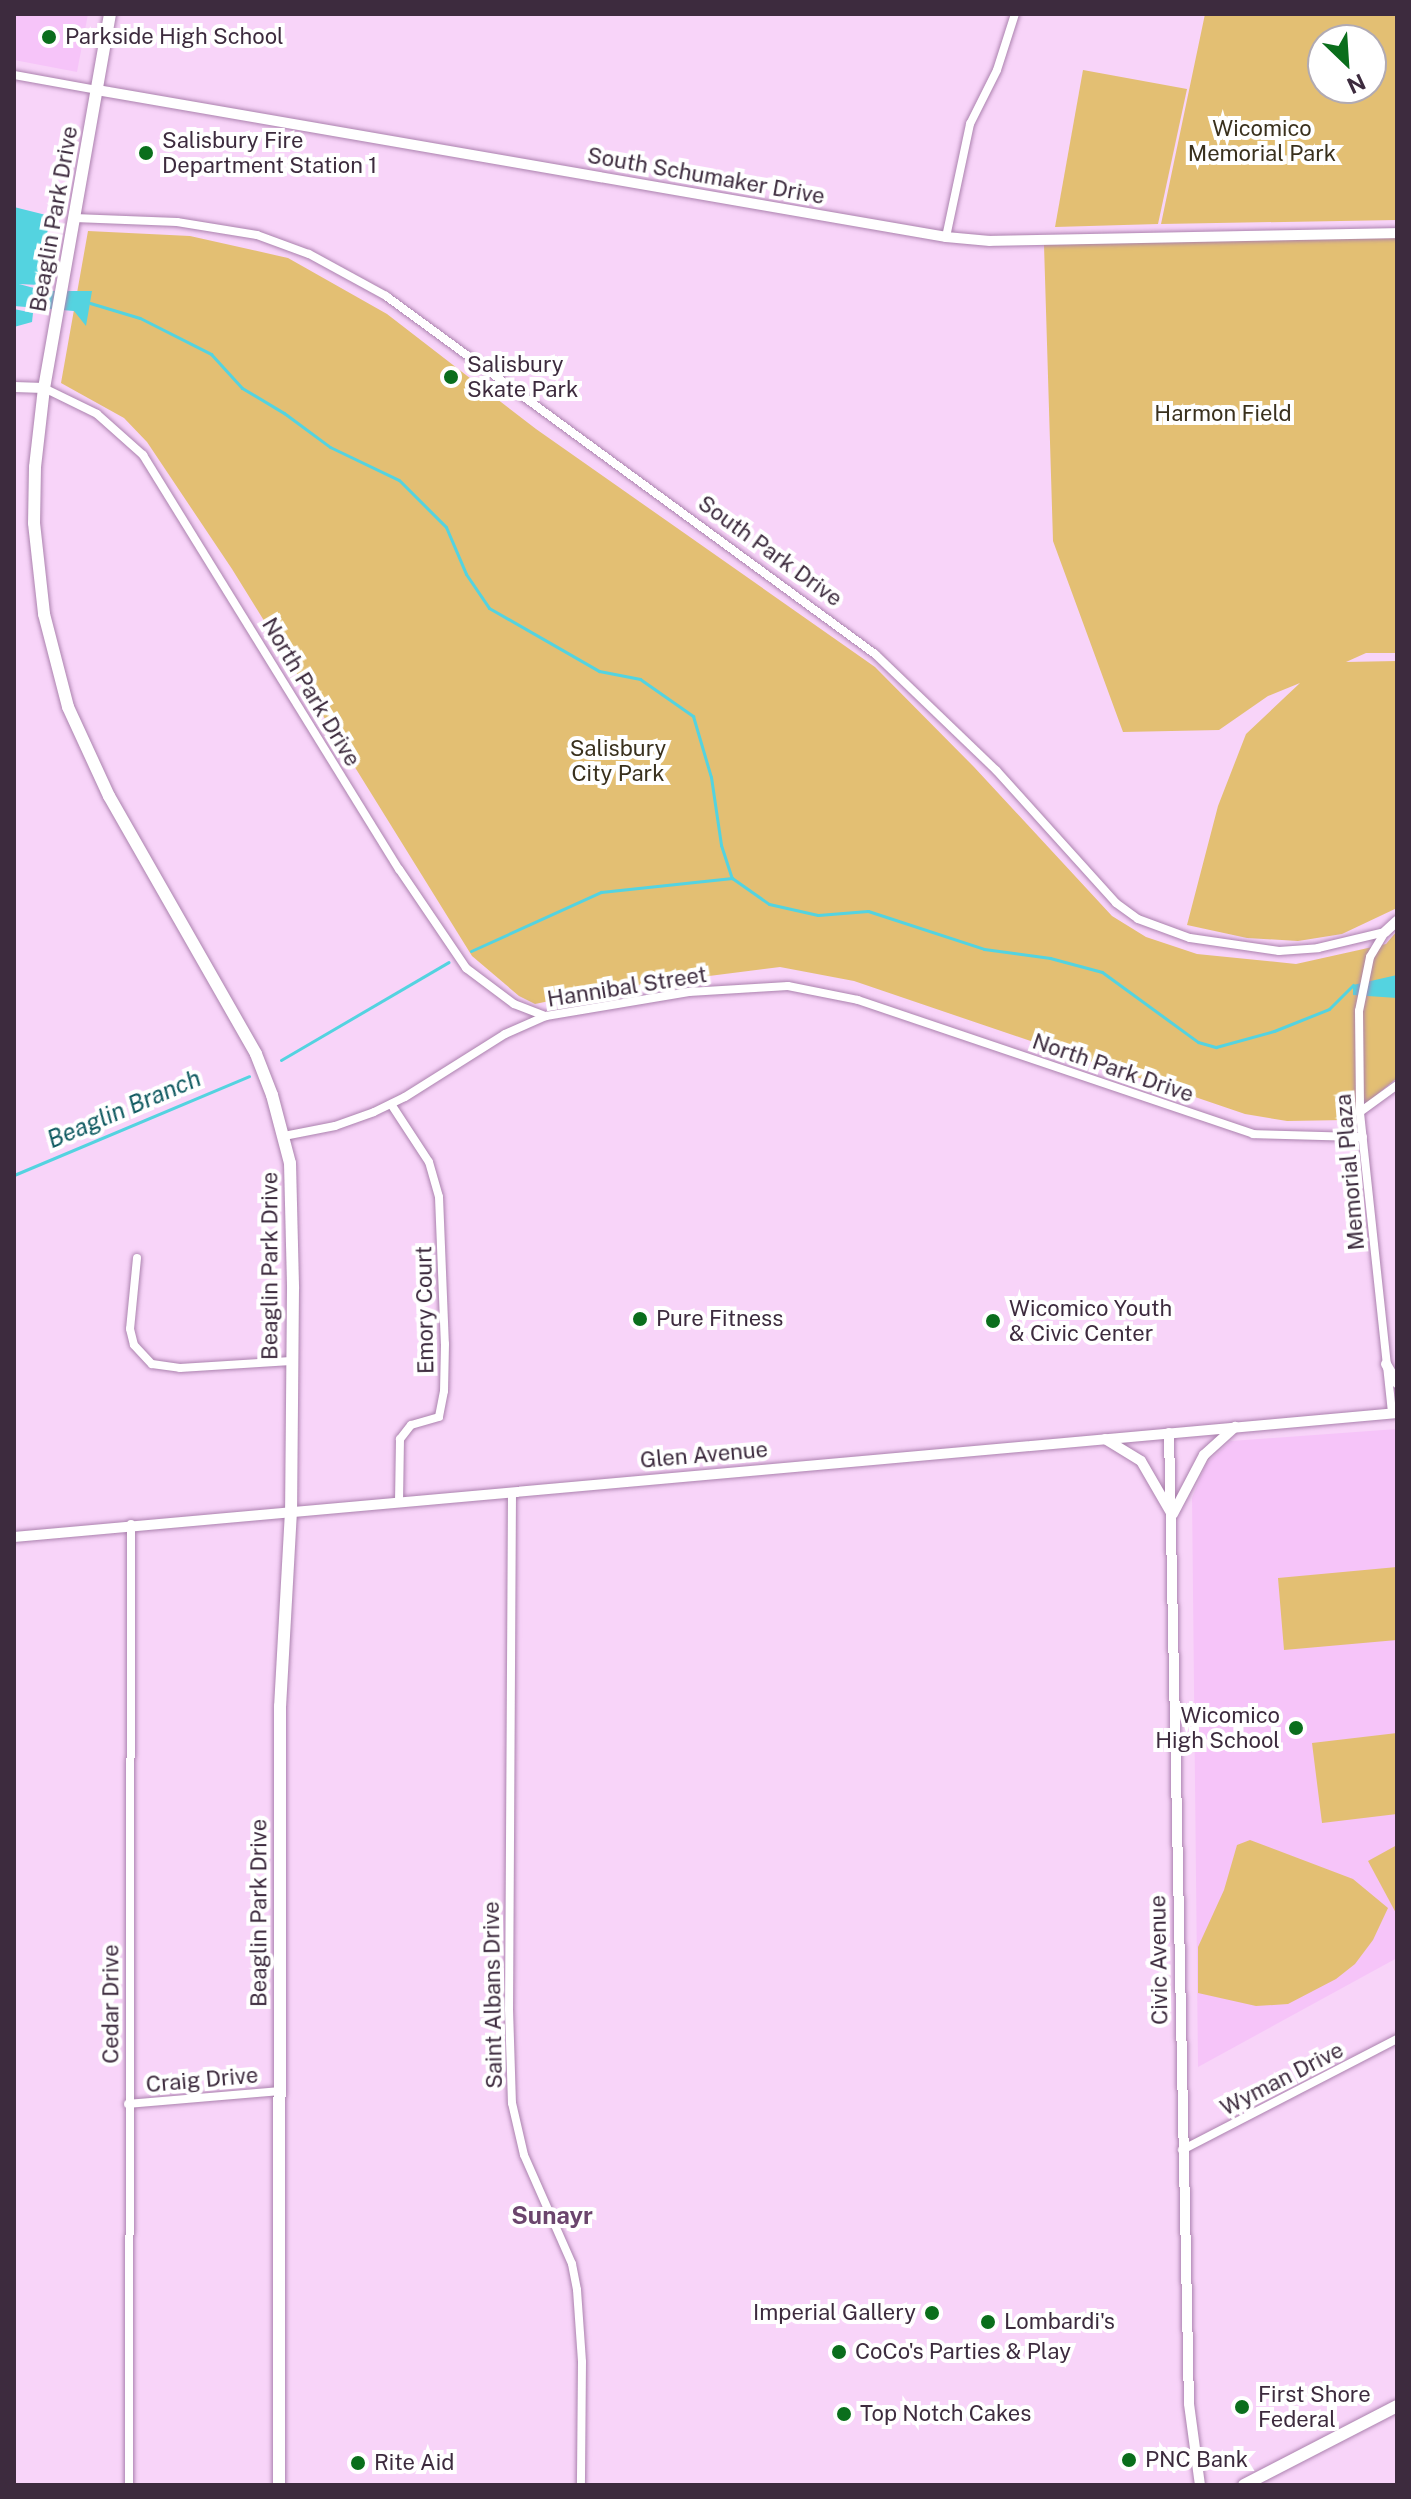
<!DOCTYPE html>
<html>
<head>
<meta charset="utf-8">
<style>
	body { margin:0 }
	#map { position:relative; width:1411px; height:2499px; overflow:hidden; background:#f8d4f9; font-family:"Public Sans",sans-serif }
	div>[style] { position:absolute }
	.built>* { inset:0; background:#f6c4f9 }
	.green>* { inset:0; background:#e3bf73 }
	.water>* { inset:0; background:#54d3e0 }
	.stream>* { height:3px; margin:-1.5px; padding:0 1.5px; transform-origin:1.5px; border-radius:1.5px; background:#54d3e0 }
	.roads { filter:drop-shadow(0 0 2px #ab82ae) drop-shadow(0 0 2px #ab82ae) }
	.minor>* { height:8px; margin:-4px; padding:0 4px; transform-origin:4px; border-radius:4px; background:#fff }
	.tertiary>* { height:10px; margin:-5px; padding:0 5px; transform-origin:5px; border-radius:5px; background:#fff }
	.secondary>* { height:12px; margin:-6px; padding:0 6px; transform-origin:6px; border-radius:6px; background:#fff }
	.dots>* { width:22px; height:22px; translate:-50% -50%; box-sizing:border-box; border:4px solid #fff; border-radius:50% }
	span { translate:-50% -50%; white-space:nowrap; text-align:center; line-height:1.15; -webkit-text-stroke:8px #fff; paint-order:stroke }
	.poi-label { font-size:22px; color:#3d2b3e }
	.left { translate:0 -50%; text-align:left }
	.right { translate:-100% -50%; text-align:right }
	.park-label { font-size:22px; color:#39301d }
	.street-label { font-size:22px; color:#3d2b3e }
	.water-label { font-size:24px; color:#115b62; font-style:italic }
	.neighbourhood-label { font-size:24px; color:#6b456d; font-weight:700 }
	.frame { position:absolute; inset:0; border:16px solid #3d2b3e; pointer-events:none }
	.north { position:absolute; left:1307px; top:24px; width:80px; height:80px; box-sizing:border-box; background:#fff; border:2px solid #b1aab2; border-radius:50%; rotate:155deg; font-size:22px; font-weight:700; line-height:32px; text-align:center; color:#3d2b3e }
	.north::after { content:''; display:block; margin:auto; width:28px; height:36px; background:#0a6e1c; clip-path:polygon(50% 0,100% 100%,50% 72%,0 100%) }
</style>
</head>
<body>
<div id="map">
	<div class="built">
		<i style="clip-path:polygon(14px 14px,88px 14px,77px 72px,14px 60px)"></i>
		<i style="clip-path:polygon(1397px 1429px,1397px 1958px,1198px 2067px,1192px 1498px,1206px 1464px,1231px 1441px)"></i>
	</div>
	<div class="green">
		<i style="clip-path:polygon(evenodd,1205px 14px,1397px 14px,1397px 220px,1161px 224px,1205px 14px,1371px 40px,1371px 88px,1323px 88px,1323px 40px,1371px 40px)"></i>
		<i style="clip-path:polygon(1083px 70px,1187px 89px,1158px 224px,1055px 227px)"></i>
		<i style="clip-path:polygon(88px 231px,190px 236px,288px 258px,387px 314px,536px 429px,875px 667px,974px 767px,1112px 916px,1146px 937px,1197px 954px,1296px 964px,1386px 944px,1397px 931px,1397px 1078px,1346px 1120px,1287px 1121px,1245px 1114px,854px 981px,780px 967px,607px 989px,535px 1004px,519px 996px,472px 956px,232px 569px,147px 442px,124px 418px,61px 383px)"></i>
		<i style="clip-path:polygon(1397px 234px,1397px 653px,1366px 653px,1346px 662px,1397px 661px,1397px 908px,1342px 934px,1298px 941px,1247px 938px,1187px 925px,1218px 806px,1246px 734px,1300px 683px,1268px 696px,1219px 730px,1123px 732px,1053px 541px,1044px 245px)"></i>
		<i style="clip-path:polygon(1397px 1567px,1397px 1640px,1284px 1650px,1278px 1578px)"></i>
		<i style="clip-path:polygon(1397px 1733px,1397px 1814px,1322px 1823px,1312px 1743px)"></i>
		<i style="clip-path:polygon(1250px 1840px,1353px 1879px,1388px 1908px,1373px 1940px,1355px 1964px,1336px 1979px,1288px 2004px,1256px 2006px,1198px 1993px,1198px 1947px,1224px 1890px,1237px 1845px)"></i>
		<i style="clip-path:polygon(1397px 1845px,1397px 1915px,1368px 1861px)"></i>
	</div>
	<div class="water">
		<i style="clip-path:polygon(14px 207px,50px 216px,39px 285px,19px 284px,45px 291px,92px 291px,86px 326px,74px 311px,14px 306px)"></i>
		<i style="clip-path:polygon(14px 309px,33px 313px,32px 322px,14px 327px)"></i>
		<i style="clip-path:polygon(1397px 975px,1397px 998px,1353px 995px,1353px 985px)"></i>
	</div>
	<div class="stream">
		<i style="left:90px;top:303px;width:52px;rotate:16.7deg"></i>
		<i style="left:140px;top:318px;width:80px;rotate:26.9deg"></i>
		<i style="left:211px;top:354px;width:46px;rotate:47.6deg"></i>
		<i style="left:242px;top:388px;width:49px;rotate:30.8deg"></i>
		<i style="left:284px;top:413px;width:57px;rotate:36.5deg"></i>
		<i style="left:330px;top:447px;width:76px;rotate:25.6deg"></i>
		<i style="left:399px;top:480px;width:66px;rotate:45deg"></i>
		<i style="left:446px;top:527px;width:51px;rotate:66.9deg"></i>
		<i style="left:466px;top:574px;width:41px;rotate:55.9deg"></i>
		<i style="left:489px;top:608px;width:127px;rotate:29.8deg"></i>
		<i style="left:599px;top:671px;width:42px;rotate:11deg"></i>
		<i style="left:640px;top:679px;width:65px;rotate:34.9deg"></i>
		<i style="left:693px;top:716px;width:64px;rotate:73.6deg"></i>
		<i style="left:711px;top:777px;width:69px;rotate:81.6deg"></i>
		<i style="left:721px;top:845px;width:35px;rotate:72deg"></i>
		<i style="left:732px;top:878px;width:45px;rotate:35.1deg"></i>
		<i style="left:769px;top:904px;width:50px;rotate:12.7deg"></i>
		<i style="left:818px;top:915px;width:50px;rotate:-4.6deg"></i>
		<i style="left:868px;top:911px;width:122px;rotate:18.1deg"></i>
		<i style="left:984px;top:949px;width:67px;rotate:7.8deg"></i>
		<i style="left:1050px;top:958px;width:54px;rotate:15.1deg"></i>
		<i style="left:1102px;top:972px;width:119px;rotate:36.1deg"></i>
		<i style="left:1198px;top:1042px;width:19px;rotate:16deg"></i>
		<i style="left:1216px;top:1047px;width:60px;rotate:-15.4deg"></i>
		<i style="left:1274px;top:1031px;width:59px;rotate:-21.8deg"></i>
		<i style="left:1329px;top:1009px;width:34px;rotate:-45deg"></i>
		<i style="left:471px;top:951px;width:143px;rotate:-24.4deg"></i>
		<i style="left:601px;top:892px;width:132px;rotate:-6.1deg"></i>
		<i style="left:281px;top:1060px;width:194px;rotate:-30.3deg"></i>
		<i style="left:14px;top:1175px;width:255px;rotate:-22.8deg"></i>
	</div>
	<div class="roads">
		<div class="minor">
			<i style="left:14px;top:75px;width:84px;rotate:10.2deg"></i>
			<i style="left:74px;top:218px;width:103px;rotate:2.2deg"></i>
			<i style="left:177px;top:222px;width:81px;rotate:9.2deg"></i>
			<i style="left:257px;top:235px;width:55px;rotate:20.1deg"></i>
			<i style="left:309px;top:254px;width:88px;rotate:28.6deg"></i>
			<i style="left:386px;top:296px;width:606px;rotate:36.21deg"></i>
			<i style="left:875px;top:654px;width:168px;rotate:43.8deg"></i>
			<i style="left:996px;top:770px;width:179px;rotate:47.9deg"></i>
			<i style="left:1116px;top:903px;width:27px;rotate:36deg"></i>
			<i style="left:1138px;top:919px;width:55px;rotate:20.1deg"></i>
			<i style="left:1190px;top:938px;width:90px;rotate:8.3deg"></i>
			<i style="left:1279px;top:951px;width:39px;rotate:-4deg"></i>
			<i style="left:1318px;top:948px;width:69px;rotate:-13.4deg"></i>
			<i style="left:946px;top:237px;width:116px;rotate:-78deg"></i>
			<i style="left:970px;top:124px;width:60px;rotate:-63.4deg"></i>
			<i style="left:997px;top:70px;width:59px;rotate:-72.2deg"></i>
			<i style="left:44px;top:388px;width:59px;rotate:26.1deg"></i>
			<i style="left:97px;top:414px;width:62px;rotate:41.7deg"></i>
			<i style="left:143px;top:455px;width:487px;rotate:58.3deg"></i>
			<i style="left:399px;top:869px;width:120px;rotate:55.9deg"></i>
			<i style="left:466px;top:968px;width:60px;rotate:36.9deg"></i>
			<i style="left:514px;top:1004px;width:34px;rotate:21deg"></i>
			<i style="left:1385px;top:932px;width:29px;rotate:121deg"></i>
			<i style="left:1370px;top:957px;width:55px;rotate:101.5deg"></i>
			<i style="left:1359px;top:1011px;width:102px;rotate:89.4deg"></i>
			<i style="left:1360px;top:1113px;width:302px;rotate:83.9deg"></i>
			<i style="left:391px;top:1104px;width:69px;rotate:56.8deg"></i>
			<i style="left:429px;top:1162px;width:36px;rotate:74deg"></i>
			<i style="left:439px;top:1197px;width:147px;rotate:87.7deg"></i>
			<i style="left:445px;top:1344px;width:47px;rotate:91.2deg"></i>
			<i style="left:444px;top:1391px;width:26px;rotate:101deg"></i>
			<i style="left:439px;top:1417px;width:29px;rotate:164deg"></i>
			<i style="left:411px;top:1425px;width:18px;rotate:128deg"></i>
			<i style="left:400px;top:1439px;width:64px;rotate:90.9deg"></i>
			<i style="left:1360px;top:1112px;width:46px;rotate:-36.1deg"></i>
			<i style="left:284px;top:1136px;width:52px;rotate:-11.1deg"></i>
			<i style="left:335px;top:1126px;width:41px;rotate:-19.7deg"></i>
			<i style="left:374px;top:1112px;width:34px;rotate:-26deg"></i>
			<i style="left:405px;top:1097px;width:118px;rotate:-32.2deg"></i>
			<i style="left:505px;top:1034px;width:45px;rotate:-23.7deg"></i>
			<i style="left:546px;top:1016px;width:145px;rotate:-9.5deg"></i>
			<i style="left:689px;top:992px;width:99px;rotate:-3.5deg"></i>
			<i style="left:788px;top:986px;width:71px;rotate:11.3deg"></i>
			<i style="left:858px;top:1000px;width:417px;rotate:18.7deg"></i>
			<i style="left:1253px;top:1134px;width:110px;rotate:1.6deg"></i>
			<i style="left:137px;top:1258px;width:71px;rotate:95.6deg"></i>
			<i style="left:130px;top:1329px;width:16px;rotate:76deg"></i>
			<i style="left:134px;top:1345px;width:26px;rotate:47deg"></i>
			<i style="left:152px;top:1364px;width:28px;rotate:8deg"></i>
			<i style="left:180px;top:1368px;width:111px;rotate:-3.6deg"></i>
			<i style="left:512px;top:1493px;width:516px;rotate:90.33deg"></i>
			<i style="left:509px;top:2009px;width:94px;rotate:88.2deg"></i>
			<i style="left:512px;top:2103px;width:53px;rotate:77deg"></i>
			<i style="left:524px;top:2155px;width:119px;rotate:66.2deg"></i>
			<i style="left:572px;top:2264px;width:26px;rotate:79deg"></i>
			<i style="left:577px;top:2290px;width:72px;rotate:86deg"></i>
			<i style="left:582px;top:2362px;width:123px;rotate:90.5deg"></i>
			<i style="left:128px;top:2104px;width:152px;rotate:-4.9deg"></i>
			<i style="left:1182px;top:2150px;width:242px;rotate:-27.3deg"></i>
			<i style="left:129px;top:2485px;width:961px;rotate:-89.88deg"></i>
		</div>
		<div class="tertiary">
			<i style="left:97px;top:90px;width:862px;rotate:9.82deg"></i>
			<i style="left:946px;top:237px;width:44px;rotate:5.2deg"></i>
			<i style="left:990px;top:241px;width:407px;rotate:-1.1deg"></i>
			<i style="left:14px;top:387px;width:30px;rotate:2deg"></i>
			<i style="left:1385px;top:932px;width:16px;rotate:-43deg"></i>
			<i style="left:1386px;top:1364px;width:22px;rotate:60deg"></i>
			<i style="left:1169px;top:1433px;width:971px;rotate:88.82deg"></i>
			<i style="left:1189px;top:2404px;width:82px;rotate:82.3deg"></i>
			<i style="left:1105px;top:1439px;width:42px;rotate:31.4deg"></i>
			<i style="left:1141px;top:1461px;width:58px;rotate:59.9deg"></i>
			<i style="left:1173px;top:1514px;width:67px;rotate:-62.3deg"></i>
			<i style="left:1204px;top:1455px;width:42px;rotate:-42.1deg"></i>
			<i style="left:14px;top:1537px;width:1389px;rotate:-5.12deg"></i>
		</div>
		<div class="secondary">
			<i style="left:110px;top:14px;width:380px;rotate:100deg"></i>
			<i style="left:44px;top:388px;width:80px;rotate:96.5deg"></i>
			<i style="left:35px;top:467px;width:56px;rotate:91deg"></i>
			<i style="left:34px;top:523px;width:92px;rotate:83.7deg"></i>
			<i style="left:44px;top:614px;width:96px;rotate:75.5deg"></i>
			<i style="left:68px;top:707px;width:98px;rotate:65.3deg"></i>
			<i style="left:109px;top:796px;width:297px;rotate:60.3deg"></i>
			<i style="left:256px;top:1054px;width:44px;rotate:68.7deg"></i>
			<i style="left:272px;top:1095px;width:70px;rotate:75.2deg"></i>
			<i style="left:290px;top:1163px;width:126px;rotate:88.6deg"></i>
			<i style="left:293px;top:1289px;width:222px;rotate:90.5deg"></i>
			<i style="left:291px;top:1511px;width:195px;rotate:93.2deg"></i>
			<i style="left:280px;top:1706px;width:779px;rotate:90.07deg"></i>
			<i style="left:1244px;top:2485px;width:172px;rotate:-27.3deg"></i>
		</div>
	</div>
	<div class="dots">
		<i style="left:49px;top:37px;background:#0a6e1c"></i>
		<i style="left:146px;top:153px;background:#0a6e1c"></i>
		<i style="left:451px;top:377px;background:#0a6e1c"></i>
		<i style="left:640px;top:1319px;background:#0a6e1c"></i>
		<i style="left:993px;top:1321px;background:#0a6e1c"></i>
		<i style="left:1296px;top:1728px;background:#0a6e1c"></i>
		<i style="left:932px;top:2313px;background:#0a6e1c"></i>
		<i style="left:988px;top:2322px;background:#0a6e1c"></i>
		<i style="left:839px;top:2352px;background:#0a6e1c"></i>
		<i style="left:1242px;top:2407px;background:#0a6e1c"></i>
		<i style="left:844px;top:2414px;background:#0a6e1c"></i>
		<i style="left:1129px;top:2460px;background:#0a6e1c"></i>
		<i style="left:358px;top:2463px;background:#0a6e1c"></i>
	</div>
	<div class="poi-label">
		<span class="left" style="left:65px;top:37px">Parkside High School</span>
		<span class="left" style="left:162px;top:153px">Salisbury Fire<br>Department Station 1</span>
		<span class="left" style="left:467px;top:377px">Salisbury<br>Skate Park</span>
		<span class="left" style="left:1009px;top:1321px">Wicomico Youth<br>&amp; Civic Center</span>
		<span class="left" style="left:656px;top:1319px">Pure Fitness</span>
		<span class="right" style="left:1280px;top:1728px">Wicomico<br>High School</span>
		<span class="right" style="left:916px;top:2313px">Imperial Gallery</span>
		<span class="left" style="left:1004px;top:2322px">Lombardi's</span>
		<span class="left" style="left:855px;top:2352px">CoCo's Parties &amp; Play</span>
		<span class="left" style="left:1258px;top:2407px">First Shore<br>Federal</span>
		<span class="left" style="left:860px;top:2414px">Top Notch Cakes</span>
		<span class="left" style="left:1145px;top:2460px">PNC Bank</span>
		<span class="left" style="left:374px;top:2463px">Rite Aid</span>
	</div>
	<div class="park-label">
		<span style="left:1262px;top:141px">Wicomico<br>Memorial Park</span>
		<span style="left:1223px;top:414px">Harmon Field</span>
		<span style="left:618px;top:761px">Salisbury<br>City Park</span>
	</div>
	<div class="street-label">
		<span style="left:706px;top:176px;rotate:10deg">South Schumaker Drive</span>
		<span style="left:54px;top:219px;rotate:-80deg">Beaglin Park Drive</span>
		<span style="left:770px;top:551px;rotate:36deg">South Park Drive</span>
		<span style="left:311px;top:692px;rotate:59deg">North Park Drive</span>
		<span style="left:627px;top:987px;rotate:-9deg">Hannibal Street</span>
		<span style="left:1113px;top:1068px;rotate:19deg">North Park Drive</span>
		<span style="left:1350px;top:1172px;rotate:-95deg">Memorial Plaza</span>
		<span style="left:270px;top:1266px;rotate:-90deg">Beaglin Park Drive</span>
		<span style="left:425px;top:1310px;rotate:-91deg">Emory Court</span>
		<span style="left:704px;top:1455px;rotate:-5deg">Glen Avenue</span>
		<span style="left:259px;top:1913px;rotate:-90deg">Beaglin Park Drive</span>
		<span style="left:1159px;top:1960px;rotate:-91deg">Civic Avenue</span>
		<span style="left:493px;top:1995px;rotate:-91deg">Saint Albans Drive</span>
		<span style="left:111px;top:2004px;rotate:-90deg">Cedar Drive</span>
		<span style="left:1282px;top:2079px;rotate:-27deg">Wyman Drive</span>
		<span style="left:202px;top:2080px;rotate:-5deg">Craig Drive</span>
	</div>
	<div class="water-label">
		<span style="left:124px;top:1109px;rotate:-23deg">Beaglin Branch</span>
	</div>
	<div class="neighbourhood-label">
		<span style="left:552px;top:2216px">Sunayr</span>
	</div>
	<div class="frame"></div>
	<div class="north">N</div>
</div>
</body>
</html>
